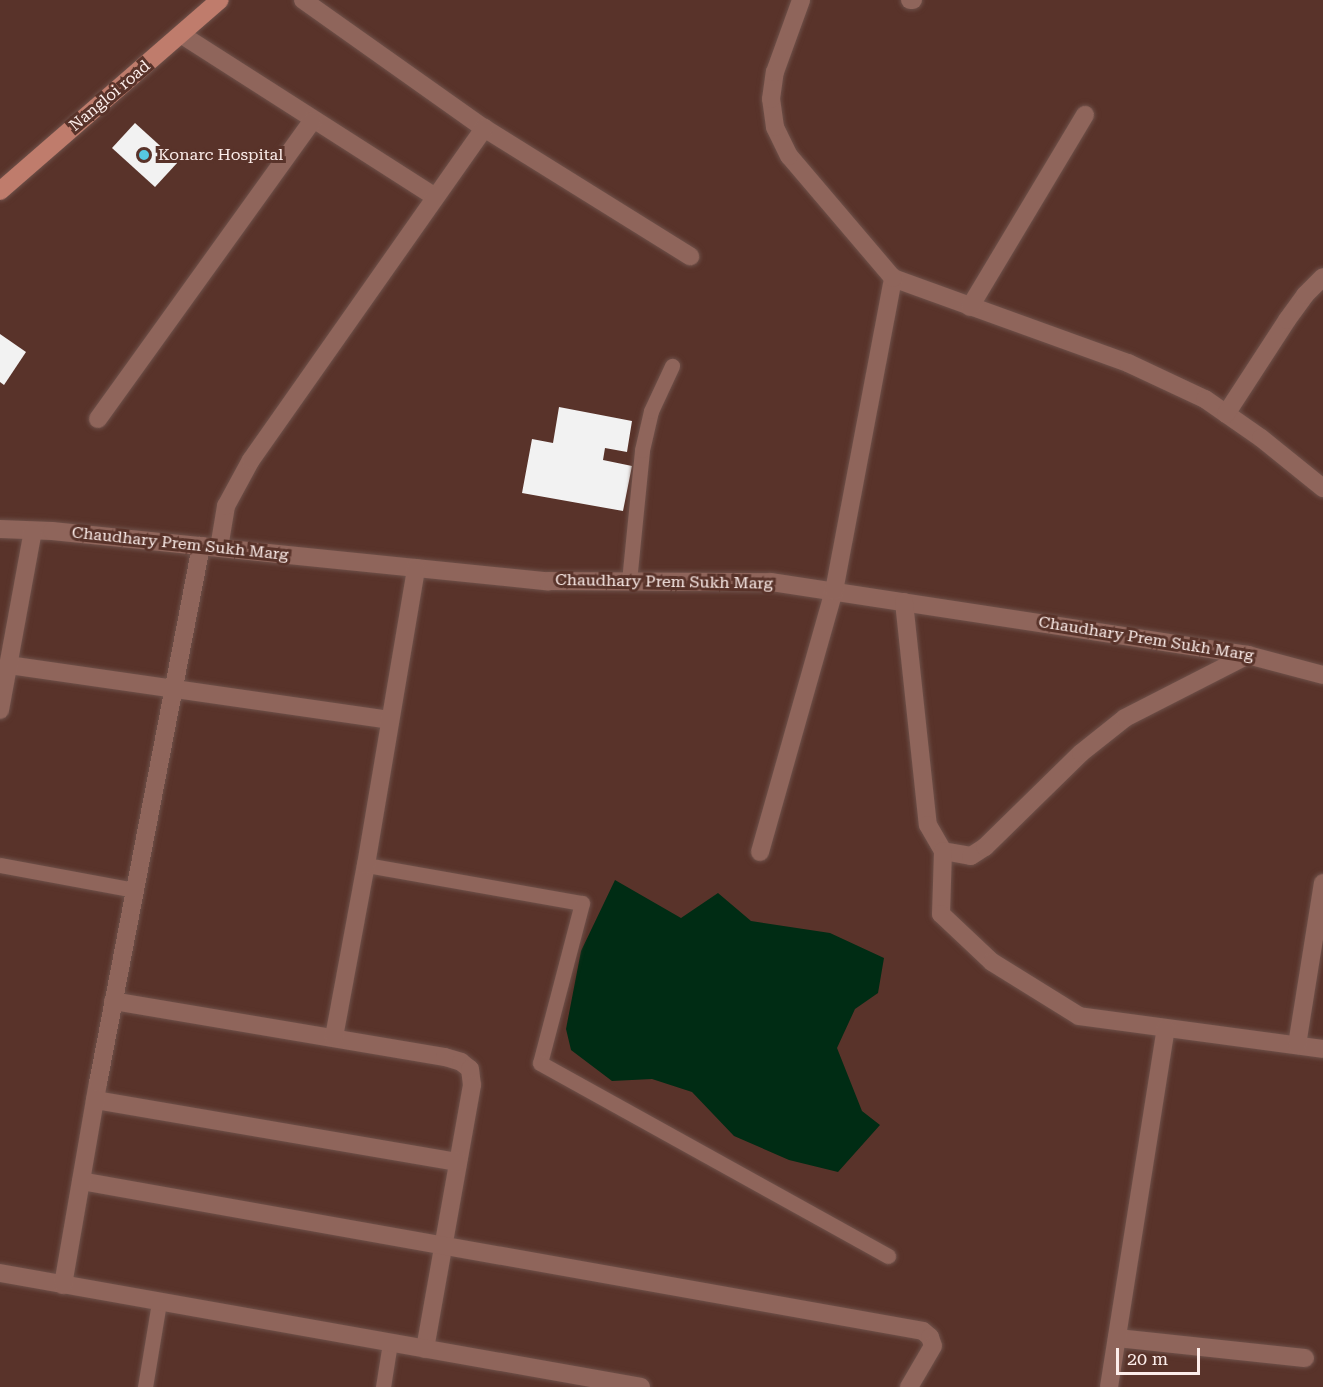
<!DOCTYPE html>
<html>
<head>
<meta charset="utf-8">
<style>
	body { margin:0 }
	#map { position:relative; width:1323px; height:1387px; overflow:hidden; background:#59332a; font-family:"Roboto Serif",serif }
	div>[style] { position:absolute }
	.water>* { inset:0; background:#002c14 }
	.building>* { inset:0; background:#f2f2f2 }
	.roads { filter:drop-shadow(0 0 2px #6e514a) drop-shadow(0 0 2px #6e514a) }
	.service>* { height:15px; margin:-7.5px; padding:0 7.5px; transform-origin:7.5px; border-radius:7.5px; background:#8f655b }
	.minor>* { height:18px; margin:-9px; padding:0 9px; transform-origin:9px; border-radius:9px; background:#8f655b }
	.primary>* { height:18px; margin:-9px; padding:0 9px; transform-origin:9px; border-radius:9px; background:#bf7c6c }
	.dots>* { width:16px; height:16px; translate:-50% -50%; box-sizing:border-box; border:3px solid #59332a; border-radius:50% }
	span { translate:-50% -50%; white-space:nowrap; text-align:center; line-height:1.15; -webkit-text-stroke:6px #59332a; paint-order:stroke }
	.street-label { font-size:16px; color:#fcedea }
	.poi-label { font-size:16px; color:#fcedea }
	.left { translate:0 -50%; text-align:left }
	.scale { position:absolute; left:1116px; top:1348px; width:84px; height:27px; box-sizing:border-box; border:3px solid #fcedea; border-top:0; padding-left:8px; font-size:18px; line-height:21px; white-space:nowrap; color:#fcedea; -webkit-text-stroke:4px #59332a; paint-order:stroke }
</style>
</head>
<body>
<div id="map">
	<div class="water">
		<i style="clip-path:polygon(615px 880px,681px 918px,718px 893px,751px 921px,830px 933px,884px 958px,878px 993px,855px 1009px,837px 1048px,862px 1111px,880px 1125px,838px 1172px,789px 1160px,734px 1136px,692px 1092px,652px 1079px,612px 1081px,571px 1050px,566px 1029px,581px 951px)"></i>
	</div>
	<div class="building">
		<i style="clip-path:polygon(135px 123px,178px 162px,155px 187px,112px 148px)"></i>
		<i style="clip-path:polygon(0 334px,26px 352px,4px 385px,0 382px)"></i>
		<i style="clip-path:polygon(559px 407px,632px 421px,627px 452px,605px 448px,603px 460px,632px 466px,623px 511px,522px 493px,532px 439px,553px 443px)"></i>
	</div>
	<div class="roads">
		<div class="service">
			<i style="left:629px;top:581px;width:132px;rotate:-84.3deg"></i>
			<i style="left:642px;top:450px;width:40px;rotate:-77deg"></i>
			<i style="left:651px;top:411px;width:50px;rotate:-65deg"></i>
			<i style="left:0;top:865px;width:137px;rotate:10.5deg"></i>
			<i style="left:366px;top:865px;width:219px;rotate:10deg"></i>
			<i style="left:582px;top:903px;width:165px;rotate:104.7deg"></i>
			<i style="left:540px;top:1063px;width:398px;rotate:29deg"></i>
			<i style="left:145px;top:1387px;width:86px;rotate:-80.6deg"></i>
			<i style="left:383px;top:1387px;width:45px;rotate:-81deg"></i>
		</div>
		<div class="minor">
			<i style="left:303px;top:0;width:222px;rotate:35.3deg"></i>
			<i style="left:484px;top:128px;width:243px;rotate:31.9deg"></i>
			<i style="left:910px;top:0;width:3px"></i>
			<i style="left:182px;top:35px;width:300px;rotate:32.6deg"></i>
			<i style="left:893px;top:278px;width:250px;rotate:19.9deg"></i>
			<i style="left:1128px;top:363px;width:85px;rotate:25.1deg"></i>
			<i style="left:1205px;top:399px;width:68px;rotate:34.9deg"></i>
			<i style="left:1261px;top:438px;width:80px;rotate:38.9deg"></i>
			<i style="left:970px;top:307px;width:224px;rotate:-59.1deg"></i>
			<i style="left:1226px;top:414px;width:112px;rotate:-57deg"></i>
			<i style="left:1287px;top:320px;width:31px;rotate:-54deg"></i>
			<i style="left:1305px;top:295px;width:25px;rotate:-45deg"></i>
			<i style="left:98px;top:419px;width:367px;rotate:-54.3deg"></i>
			<i style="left:0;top:529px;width:52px;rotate:2.2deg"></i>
			<i style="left:52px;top:531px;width:499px;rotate:5.8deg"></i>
			<i style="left:548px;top:581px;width:223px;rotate:0.3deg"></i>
			<i style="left:771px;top:582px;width:483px;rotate:8.7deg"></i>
			<i style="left:1248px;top:655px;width:78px;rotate:14.9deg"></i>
			<i style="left:219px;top:548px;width:43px;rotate:-80.5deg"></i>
			<i style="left:226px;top:506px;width:52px;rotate:-61.5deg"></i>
			<i style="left:251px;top:460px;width:406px;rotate:-54.9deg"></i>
			<i style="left:904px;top:602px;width:224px;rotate:83.9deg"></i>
			<i style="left:928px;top:825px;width:30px;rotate:60deg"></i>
			<i style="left:943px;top:851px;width:28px;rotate:10deg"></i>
			<i style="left:971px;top:856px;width:17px;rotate:-33deg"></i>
			<i style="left:985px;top:847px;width:134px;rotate:-44.4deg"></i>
			<i style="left:1081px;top:753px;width:56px;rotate:-38.5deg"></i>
			<i style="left:1125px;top:718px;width:138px;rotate:-27.1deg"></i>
			<i style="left:8px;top:665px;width:385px;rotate:8.2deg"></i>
			<i style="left:0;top:710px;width:182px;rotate:-79.6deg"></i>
			<i style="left:943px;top:851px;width:63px;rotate:91.8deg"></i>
			<i style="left:941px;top:914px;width:70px;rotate:43.3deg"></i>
			<i style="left:992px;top:962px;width:102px;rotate:31.8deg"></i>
			<i style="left:1079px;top:1016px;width:246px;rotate:7.7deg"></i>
			<i style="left:760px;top:852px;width:271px;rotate:-74.2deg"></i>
			<i style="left:834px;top:591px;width:319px;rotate:-79.3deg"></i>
			<i style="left:893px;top:278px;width:160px;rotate:-130.4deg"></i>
			<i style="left:789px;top:156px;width:32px;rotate:-116deg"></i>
			<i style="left:775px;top:127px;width:28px;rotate:-98deg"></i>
			<i style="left:771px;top:99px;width:27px;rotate:-82deg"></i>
			<i style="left:775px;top:72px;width:77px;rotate:-70.1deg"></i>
			<i style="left:113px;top:1001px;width:337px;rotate:9.6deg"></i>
			<i style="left:445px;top:1057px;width:17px;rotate:17deg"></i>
			<i style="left:461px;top:1062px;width:11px;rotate:38deg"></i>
			<i style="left:470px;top:1069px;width:16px;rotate:83deg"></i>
			<i style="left:472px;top:1085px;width:268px;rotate:100.1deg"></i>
			<i style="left:334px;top:1037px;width:175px;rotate:-79.5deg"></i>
			<i style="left:366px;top:865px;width:301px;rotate:-80.4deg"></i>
			<i style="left:1297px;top:1045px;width:164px;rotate:-80.9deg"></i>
			<i style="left:95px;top:1100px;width:368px;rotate:9.7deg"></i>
			<i style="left:81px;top:1181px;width:855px;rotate:10.1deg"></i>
			<i style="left:923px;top:1331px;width:9px;rotate:41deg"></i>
			<i style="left:930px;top:1337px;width:9px;rotate:72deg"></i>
			<i style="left:933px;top:1346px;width:48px;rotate:120.3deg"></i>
			<i style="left:0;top:1273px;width:651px;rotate:10.08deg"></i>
			<i style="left:63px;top:1285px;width:205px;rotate:-80.2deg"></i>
			<i style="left:98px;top:1083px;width:547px;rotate:-79.14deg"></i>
			<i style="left:1117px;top:1338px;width:189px;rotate:6.1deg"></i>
			<i style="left:1109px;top:1387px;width:363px;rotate:-81deg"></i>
		</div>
		<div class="primary">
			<i style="left:0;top:191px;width:291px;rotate:-41deg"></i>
		</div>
	</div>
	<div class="dots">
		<i style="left:144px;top:155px;background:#56c9e1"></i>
	</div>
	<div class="street-label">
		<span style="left:110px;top:96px;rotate:-40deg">Nangloi road</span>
		<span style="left:180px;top:544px;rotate:6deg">Chaudhary Prem Sukh Marg</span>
		<span style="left:664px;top:582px;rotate:1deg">Chaudhary Prem Sukh Marg</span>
		<span style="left:1146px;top:639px;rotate:9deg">Chaudhary Prem Sukh Marg</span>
	</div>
	<div class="poi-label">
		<span class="left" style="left:158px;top:155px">Konarc Hospital</span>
	</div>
	<div class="scale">20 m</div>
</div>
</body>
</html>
